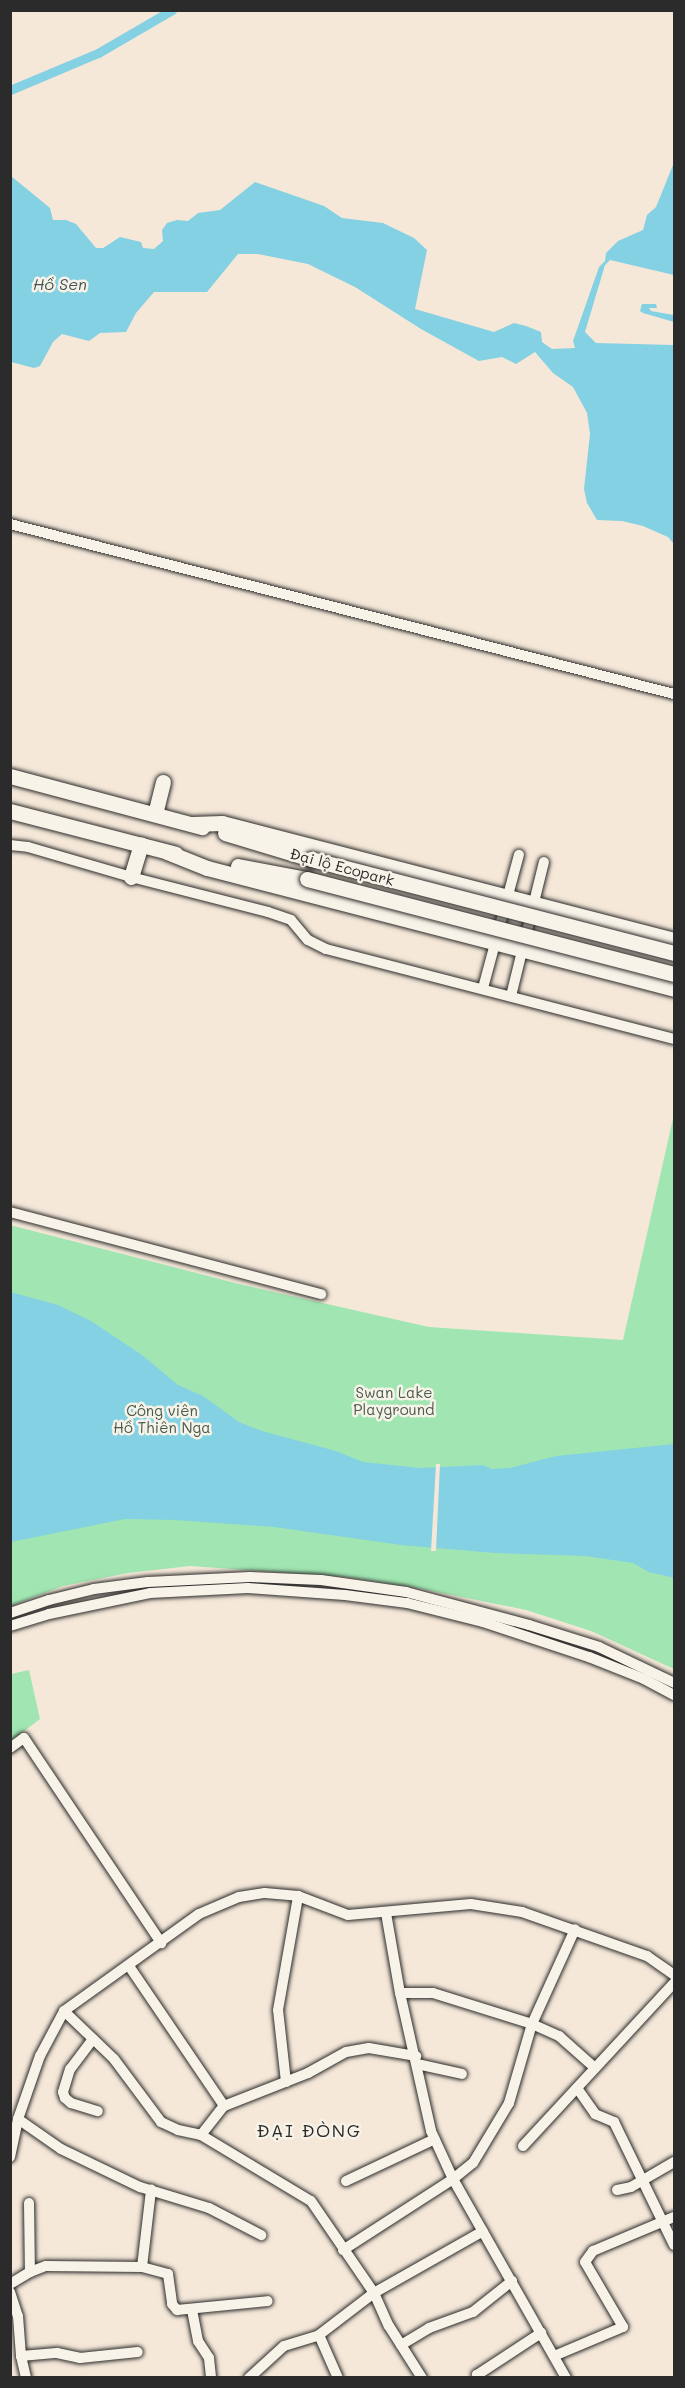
<!DOCTYPE html>
<html>
<head>
<meta charset="utf-8">
<style>
	body { margin:0 }
	#map { position:relative; width:685px; height:2388px; overflow:hidden; background:#f5e8d9; font-family:Mali,sans-serif }
	div>[style] { position:absolute }
	.green>* { inset:0; background:#a1e6b2 }
	.water>* { inset:0; background:#83d1e2 }
	.pier>* { inset:0; background:#f5e8d9 }
	.canal>* { height:9px; margin:-4.5px; padding:0 4.5px; transform-origin:4.5px; border-radius:4.5px; background:#83d1e2 }
	.roads { filter:drop-shadow(0 0 2px #2b2b2b) drop-shadow(0 0 2px #2b2b2b) }
	.minor>* { height:10px; margin:-5px; padding:0 5px; transform-origin:5px; border-radius:5px; background:#f7f3e8 }
	.highway>* { height:15px; margin:-7.5px; padding:0 7.5px; transform-origin:7.5px; border-radius:7.5px; background:#f7f3e8 }
	.bridges { filter:drop-shadow(0 0 2px #2b2b2b) drop-shadow(0 0 2px #2b2b2b) }
	.highway-bridge>* { height:15px; margin:-7.5px; padding:0 7.5px; transform-origin:7.5px; border-radius:7.5px; background:#f7f3e8 }
	span { translate:-50% -50%; white-space:nowrap; text-align:center; line-height:1.15; -webkit-text-stroke:5px #f7f3e8; paint-order:stroke }
	.street-label { font-size:15px; color:#2b2b2b }
	.park-label { font-size:15px; color:#485a4d }
	.water-label { font-size:16px; color:#415459; font-style:italic }
	.quarter-label { font-size:18px; color:#2b2b2b; letter-spacing:1.5px }
	.frame { position:absolute; inset:0; border:12px solid #2b2b2b; pointer-events:none }
</style>
</head>
<body>
<div id="map">
	<div class="green">
		<i style="clip-path:polygon(674px 1114px,674px 1669px,591px 1631px,526px 1610px,417px 1588px,346px 1577px,190px 1566px,128px 1573px,63px 1586px,11px 1606px,10px 1225px,239px 1284px,429px 1327px,623px 1340px)"></i>
		<i style="clip-path:polygon(29px 1670px,40px 1719px,11px 1741px,11px 1674px)"></i>
	</div>
	<div class="water">
		<i style="clip-path:polygon(674px 144px,674px 275px,610px 260px,605px 265px,585px 332px,596px 343px,674px 345px,674px 544px,668px 537px,643px 526px,622px 521px,597px 520px,587px 503px,584px 489px,590px 434px,587px 413px,573px 387px,553px 373px,535px 352px,516px 364px,502px 357px,479px 361px,421px 329px,355px 287px,308px 264px,258px 254px,238px 254px,207px 292px,154px 292px,136px 313px,126px 332px,100px 333px,89px 341px,62px 334px,53px 342px,40px 366px,34px 368px,11px 362px,11px 176px,50px 208px,53px 220px,66px 220px,76px 224px,96px 248px,103px 248px,120px 237px,141px 242px,143px 248px,154px 249px,163px 241px,162px 230px,167px 223px,177px 220px,188px 221px,198px 213px,220px 210px,255px 182px,324px 206px,342px 218px,383px 223px,414px 238px,427px 250px,415px 309px,494px 332px,514px 323px,526px 326px,541px 332px,542px 342px,552px 349px,575px 348px,573px 341px,599px 267px,605px 261px,606px 253px,618px 241px,643px 230px,647px 215px,656px 207px,673px 165px)"></i>
		<i style="clip-path:polygon(642px 304px,656px 304px,657px 308px,649px 308px,651px 311px,674px 315px,674px 322px,643px 313px,640px 311px)"></i>
		<i style="clip-path:polygon(10px 1292px,58px 1305px,91px 1321px,142px 1355px,178px 1385px,203px 1396px,239px 1422px,262px 1431px,336px 1451px,363px 1462px,420px 1468px,483px 1465px,492px 1469px,510px 1468px,556px 1456px,674px 1444px,674px 1578px,649px 1572px,633px 1563px,585px 1556px,495px 1553px,401px 1545px,274px 1527px,175px 1520px,125px 1519px,11px 1542px)"></i>
	</div>
	<div class="pier">
		<i style="clip-path:polygon(436px 1464px,440px 1464px,436px 1551px,431px 1551px)"></i>
	</div>
	<div class="canal">
		<i style="left:10px;top:90px;width:95px;rotate:-22.8deg"></i>
		<i style="left:98px;top:53px;width:86px;rotate:-30.2deg"></i>
	</div>
	<div class="roads">
		<div class="minor">
			<i style="left:10px;top:524px;width:685px;rotate:14.36deg"></i>
			<i style="left:10px;top:845px;width:18px;rotate:6deg"></i>
			<i style="left:28px;top:847px;width:107px;rotate:16.2deg"></i>
			<i style="left:131px;top:877px;width:141px;rotate:14.3deg"></i>
			<i style="left:268px;top:912px;width:24px;rotate:19deg"></i>
			<i style="left:291px;top:920px;width:26px;rotate:50deg"></i>
			<i style="left:308px;top:940px;width:20px;rotate:27deg"></i>
			<i style="left:326px;top:949px;width:359px;rotate:14.5deg"></i>
			<i style="left:483px;top:988px;width:138px;rotate:-74.9deg"></i>
			<i style="left:511px;top:996px;width:138px;rotate:-76.2deg"></i>
			<i style="left:10px;top:1212px;width:322px;rotate:14.8deg"></i>
			<i style="left:10px;top:1613px;width:41px;rotate:-18.4deg"></i>
			<i style="left:49px;top:1600px;width:46px;rotate:-13.7deg"></i>
			<i style="left:94px;top:1589px;width:54px;rotate:-7.4deg"></i>
			<i style="left:148px;top:1582px;width:102px;rotate:-2.8deg"></i>
			<i style="left:250px;top:1577px;width:71px;rotate:2.4deg"></i>
			<i style="left:321px;top:1580px;width:86px;rotate:8deg"></i>
			<i style="left:406px;top:1592px;width:127px;rotate:15deg"></i>
			<i style="left:529px;top:1625px;width:73px;rotate:17.4deg"></i>
			<i style="left:599px;top:1647px;width:83px;rotate:25.6deg"></i>
			<i style="left:10px;top:1626px;width:41px;rotate:-17.1deg"></i>
			<i style="left:49px;top:1614px;width:103px;rotate:-11.7deg"></i>
			<i style="left:150px;top:1593px;width:98px;rotate:-2.9deg"></i>
			<i style="left:248px;top:1588px;width:97px;rotate:4.1deg"></i>
			<i style="left:345px;top:1595px;width:63px;rotate:7.4deg"></i>
			<i style="left:407px;top:1603px;width:78px;rotate:14deg"></i>
			<i style="left:483px;top:1622px;width:112px;rotate:18.3deg"></i>
			<i style="left:589px;top:1657px;width:59px;rotate:21.8deg"></i>
			<i style="left:644px;top:1679px;width:34px;rotate:28deg"></i>
			<i style="left:10px;top:1748px;width:17px;rotate:-36deg"></i>
			<i style="left:24px;top:1738px;width:247px;rotate:56.2deg"></i>
			<i style="left:386px;top:1913px;width:81px;rotate:80.1deg"></i>
			<i style="left:400px;top:1993px;width:141px;rotate:77.3deg"></i>
			<i style="left:431px;top:2131px;width:53px;rotate:65.4deg"></i>
			<i style="left:453px;top:2179px;width:229px;rotate:60.4deg"></i>
			<i style="left:129px;top:1966px;width:169px;rotate:55.8deg"></i>
			<i style="left:400px;top:1993px;width:33px"></i>
			<i style="left:433px;top:1993px;width:104px;rotate:17.4deg"></i>
			<i style="left:532px;top:2024px;width:30px;rotate:24deg"></i>
			<i style="left:559px;top:2036px;width:48px;rotate:41.6deg"></i>
			<i style="left:64px;top:2011px;width:69px;rotate:43.8deg"></i>
			<i style="left:114px;top:2059px;width:79px;rotate:53.3deg"></i>
			<i style="left:161px;top:2122px;width:19px;rotate:25deg"></i>
			<i style="left:178px;top:2130px;width:24px;rotate:12deg"></i>
			<i style="left:201px;top:2135px;width:128px;rotate:31deg"></i>
			<i style="left:311px;top:2201px;width:112px;rotate:55.6deg"></i>
			<i style="left:374px;top:2293px;width:36px;rotate:66deg"></i>
			<i style="left:389px;top:2326px;width:62px;rotate:57.6deg"></i>
			<i style="left:93px;top:2039px;width:38px;rotate:127deg"></i>
			<i style="left:70px;top:2069px;width:24px;rotate:107deg"></i>
			<i style="left:63px;top:2092px;width:6px;rotate:72deg"></i>
			<i style="left:65px;top:2098px;width:8px;rotate:40deg"></i>
			<i style="left:71px;top:2103px;width:28px;rotate:17deg"></i>
			<i style="left:417px;top:2064px;width:46px;rotate:12.5deg"></i>
			<i style="left:286px;top:2082px;width:72px;rotate:-96.3deg"></i>
			<i style="left:278px;top:2010px;width:116px;rotate:-80deg"></i>
			<i style="left:577px;top:2088px;width:32px;rotate:55deg"></i>
			<i style="left:595px;top:2114px;width:21px;rotate:23deg"></i>
			<i style="left:614px;top:2122px;width:137px;rotate:64deg"></i>
			<i style="left:18px;top:2119px;width:52px;rotate:34.9deg"></i>
			<i style="left:61px;top:2149px;width:88px;rotate:25.7deg"></i>
			<i style="left:140px;top:2187px;width:72px;rotate:16.9deg"></i>
			<i style="left:209px;top:2208px;width:59px;rotate:27.4deg"></i>
			<i style="left:201px;top:2135px;width:37px;rotate:-52deg"></i>
			<i style="left:224px;top:2106px;width:90px;rotate:-21.4deg"></i>
			<i style="left:308px;top:2073px;width:43px;rotate:-28.9deg"></i>
			<i style="left:346px;top:2052px;width:23px;rotate:-10deg"></i>
			<i style="left:369px;top:2048px;width:48px;rotate:9.7deg"></i>
			<i style="left:523px;top:2146px;width:222px;rotate:-47.2deg"></i>
			<i style="left:10px;top:2157px;width:39px;rotate:-78deg"></i>
			<i style="left:18px;top:2119px;width:67px;rotate:-70.8deg"></i>
			<i style="left:40px;top:2056px;width:51px;rotate:-61.9deg"></i>
			<i style="left:64px;top:2011px;width:166px;rotate:-35.7deg"></i>
			<i style="left:199px;top:1914px;width:43px;rotate:-23deg"></i>
			<i style="left:239px;top:1897px;width:26px;rotate:-9deg"></i>
			<i style="left:265px;top:1893px;width:33px;rotate:5deg"></i>
			<i style="left:298px;top:1896px;width:53px;rotate:20.8deg"></i>
			<i style="left:348px;top:1915px;width:123px;rotate:-5.1deg"></i>
			<i style="left:471px;top:1904px;width:52px;rotate:8.9deg"></i>
			<i style="left:522px;top:1912px;width:133px;rotate:19.4deg"></i>
			<i style="left:647px;top:1956px;width:33px;rotate:35deg"></i>
			<i style="left:346px;top:2181px;width:98px;rotate:-25.3deg"></i>
			<i style="left:617px;top:2190px;width:14px;rotate:-12deg"></i>
			<i style="left:631px;top:2187px;width:50px;rotate:-30.2deg"></i>
			<i style="left:29px;top:2203px;width:69px;rotate:89.2deg"></i>
			<i style="left:343px;top:2250px;width:131px;rotate:-32.8deg"></i>
			<i style="left:453px;top:2179px;width:26px;rotate:-39deg"></i>
			<i style="left:473px;top:2163px;width:70px;rotate:-59deg"></i>
			<i style="left:509px;top:2103px;width:82px;rotate:-73.8deg"></i>
			<i style="left:532px;top:2024px;width:104px;rotate:-65.6deg"></i>
			<i style="left:142px;top:2267px;width:78px;rotate:-83.3deg"></i>
			<i style="left:10px;top:2284px;width:23px;rotate:-31deg"></i>
			<i style="left:30px;top:2272px;width:17px;rotate:-21deg"></i>
			<i style="left:46px;top:2266px;width:96px;rotate:0.6deg"></i>
			<i style="left:142px;top:2267px;width:27px;rotate:15deg"></i>
			<i style="left:168px;top:2274px;width:30px;rotate:82deg"></i>
			<i style="left:172px;top:2304px;width:8px;rotate:50deg"></i>
			<i style="left:177px;top:2310px;width:91px;rotate:-5.6deg"></i>
			<i style="left:10px;top:2292px;width:25px;rotate:72deg"></i>
			<i style="left:18px;top:2316px;width:40px;rotate:85.7deg"></i>
			<i style="left:21px;top:2356px;width:23px;rotate:77deg"></i>
			<i style="left:192px;top:2310px;width:32px;rotate:79deg"></i>
			<i style="left:198px;top:2341px;width:20px;rotate:57deg"></i>
			<i style="left:209px;top:2358px;width:20px;rotate:84deg"></i>
			<i style="left:319px;top:2335px;width:47px;rotate:66.2deg"></i>
			<i style="left:401px;top:2345px;width:33px;rotate:-31deg"></i>
			<i style="left:429px;top:2328px;width:47px;rotate:-20deg"></i>
			<i style="left:473px;top:2312px;width:50px;rotate:-38.5deg"></i>
			<i style="left:21px;top:2356px;width:36px;rotate:-5deg"></i>
			<i style="left:57px;top:2353px;width:24px;rotate:12deg"></i>
			<i style="left:80px;top:2358px;width:58px;rotate:-5.9deg"></i>
			<i style="left:554px;top:2356px;width:75px;rotate:-22.8deg"></i>
			<i style="left:623px;top:2327px;width:75px;rotate:-120.3deg"></i>
			<i style="left:585px;top:2262px;width:14px;rotate:-54deg"></i>
			<i style="left:593px;top:2251px;width:88px;rotate:-22.8deg"></i>
			<i style="left:249px;top:2378px;width:47px;rotate:-42.4deg"></i>
			<i style="left:284px;top:2346px;width:37px;rotate:-17deg"></i>
			<i style="left:319px;top:2335px;width:69px;rotate:-37.4deg"></i>
			<i style="left:374px;top:2293px;width:125px;rotate:-29.6deg"></i>
			<i style="left:479px;top:2378px;width:4px;rotate:-124deg"></i>
			<i style="left:477px;top:2375px;width:77px;rotate:-33.3deg"></i>
		</div>
		<div class="highway">
			<i style="left:10px;top:776px;width:199px;rotate:14.9deg"></i>
			<i style="left:10px;top:811px;width:171px;rotate:14.5deg"></i>
			<i style="left:155px;top:814px;width:33px;rotate:-76deg"></i>
			<i style="left:192px;top:824px;width:30px;rotate:-2deg"></i>
			<i style="left:222px;top:823px;width:467px;rotate:14.5deg"></i>
			<i style="left:225px;top:833px;width:90px;rotate:16.8deg"></i>
			<i style="left:167px;top:852px;width:43px;rotate:21.8deg"></i>
			<i style="left:207px;top:868px;width:482px;rotate:14.5deg"></i>
			<i style="left:238px;top:866px;width:70px;rotate:10.7deg"></i>
			<i style="left:131px;top:877px;width:34px;rotate:-73deg"></i>
		</div>
	</div>
	<div class="bridges">
		<div class="highway-bridge">
			<i style="left:311px;top:859px;width:375px;rotate:14.5deg"></i>
			<i style="left:307px;top:879px;width:379px;rotate:14.5deg"></i>
		</div>
	</div>
	<div class="street-label">
		<span style="left:342px;top:867px;rotate:15deg">Đại lộ Ecopark</span>
	</div>
	<div class="park-label">
		<span style="left:394px;top:1401px">Swan Lake<br>Playground</span>
		<span style="left:162px;top:1419px">Công viên<br>Hồ Thiên Nga</span>
	</div>
	<div class="water-label">
		<span style="left:60px;top:284px">Hồ Sen</span>
	</div>
	<div class="quarter-label">
		<span style="left:309px;top:2130px">ĐẠI ĐÒNG</span>
	</div>
	<div class="frame"></div>
</div>
</body>
</html>
